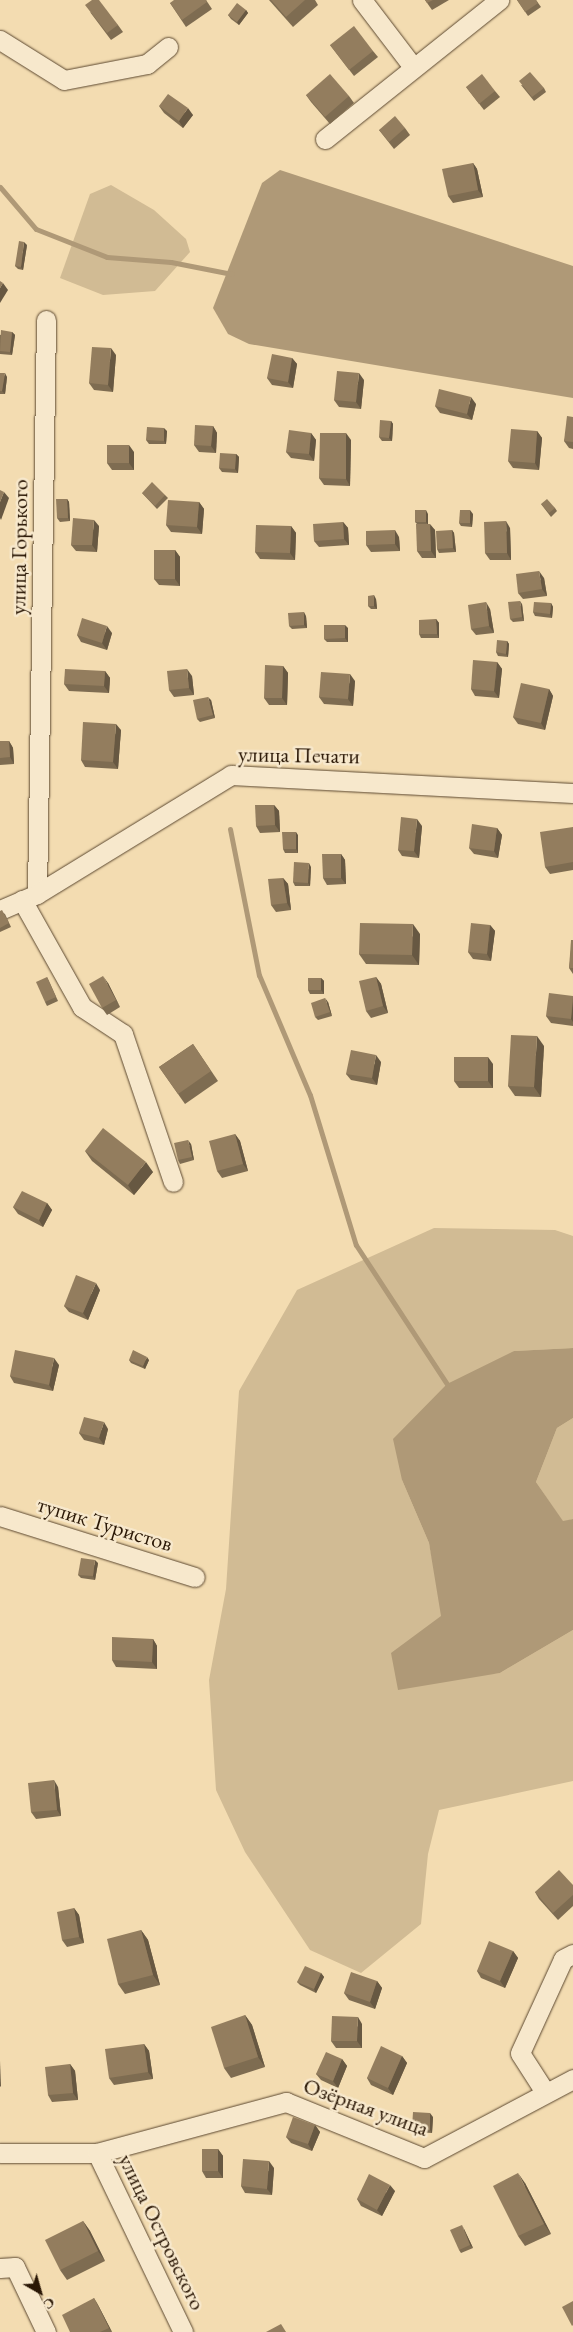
<!DOCTYPE html>
<html>
<head>
<meta charset="utf-8">
<style>
	body { margin:0 }
	#map { position:relative; width:573px; height:2332px; overflow:hidden; background:#f3dcb1; font-family:"EB Garamond",serif }
	div>[style] { position:absolute }
	.green>* { inset:0; background:#d1bb94 }
	.water>* { inset:0; background:#af9977 }
	.stream>* { height:5px; margin:-2.5px; padding:0 2.5px; transform-origin:2.5px; border-radius:2.5px; background:#af9977 }
	.roads { filter:drop-shadow(0 0 1px #5c4830) drop-shadow(0 0 1px #5c4830) }
	.minor>* { height:19px; margin:-9.5px; padding:0 9.5px; transform-origin:9.5px; border-radius:9.5px; background:#f7e8cc }
	.wall>* { inset:0; background:#7e6c51 }
	.shaded-wall>* { inset:0; background:#675842 }
	.building>* { inset:0; background:#937d5e }
	span { translate:-50% -50%; white-space:nowrap; text-align:center; line-height:1.15; -webkit-text-stroke:5px #f7e8cc; paint-order:stroke }
	.street-label { font-size:22px; color:#2a1705 }
	.north { position:absolute; left:15px; top:2267px; width:50px; height:50px; -webkit-text-stroke:4px #f7e8cc; paint-order:stroke; rotate:142deg; font-size:14px; font-weight:700; line-height:20px; text-align:center; color:#2a1705 }
	.north::after { content:''; display:block; margin:auto; width:18px; height:22px; background:#2a1705; clip-path:polygon(50% 0,100% 100%,50% 72%,0 100%) }
</style>
</head>
<body>
<div id="map">
	<div class="green">
		<i style="clip-path:polygon(111px 185px,154px 210px,186px 239px,190px 252px,155px 291px,103px 295px,60px 278px,90px 194px)"></i>
		<i style="clip-path:polygon(434px 1228px,555px 1230px,573px 1236px,573px 1348px,514px 1351px,402px 1480px,429px 1543px,456px 1677px,500px 1673px,573px 1630px,573px 1781px,439px 1810px,428px 1854px,421px 1924px,361px 1973px,310px 1950px,245px 1852px,216px 1790px,209px 1680px,226px 1589px,239px 1391px,297px 1290px)"></i>
		<i style="clip-path:polygon(573px 1418px,573px 1519px,563px 1522px,536px 1482px,557px 1428px)"></i>
	</div>
	<div class="water">
		<i style="clip-path:polygon(280px 170px,573px 266px,573px 398px,249px 344px,228px 334px,213px 308px,262px 183px)"></i>
		<i style="clip-path:polygon(573px 1348px,573px 1418px,557px 1428px,536px 1482px,563px 1521px,573px 1519px,573px 1630px,500px 1673px,398px 1690px,391px 1653px,441px 1616px,429px 1543px,402px 1480px,393px 1439px,447px 1384px,514px 1351px)"></i>
	</div>
	<div class="stream">
		<i style="left:0;top:187px;width:55px;rotate:49.4deg"></i>
		<i style="left:36px;top:229px;width:76px;rotate:21.5deg"></i>
		<i style="left:107px;top:257px;width:64px;rotate:4.5deg"></i>
		<i style="left:171px;top:262px;width:62px;rotate:11.1deg"></i>
		<i style="left:230px;top:829px;width:149px;rotate:78.8deg"></i>
		<i style="left:259px;top:975px;width:130px;rotate:67deg"></i>
		<i style="left:310px;top:1095px;width:157px;rotate:73deg"></i>
		<i style="left:356px;top:1245px;width:166px;rotate:56.8deg"></i>
	</div>
	<div class="roads">
		<div class="minor">
			<i style="left:362px;top:0;width:84px;rotate:52.7deg"></i>
			<i style="left:0;top:40px;width:75px;rotate:32deg"></i>
			<i style="left:64px;top:80px;width:85px;rotate:-10.9deg"></i>
			<i style="left:147px;top:64px;width:27px;rotate:-39deg"></i>
			<i style="left:325px;top:139px;width:223px;rotate:-38.6deg"></i>
			<i style="left:37px;top:894px;width:574px;rotate:-89.1deg"></i>
			<i style="left:22px;top:900px;width:123px;rotate:60.7deg"></i>
			<i style="left:82px;top:1007px;width:49px;rotate:33.4deg"></i>
			<i style="left:123px;top:1034px;width:156px;rotate:71.3deg"></i>
			<i style="left:0;top:910px;width:40px;rotate:-23.4deg"></i>
			<i style="left:37px;top:894px;width:228px;rotate:-31.5deg"></i>
			<i style="left:231px;top:775px;width:342px;rotate:3deg"></i>
			<i style="left:0;top:1516px;width:204px;rotate:17.4deg"></i>
			<i style="left:545px;top:2092px;width:46px;rotate:-122.7deg"></i>
			<i style="left:520px;top:2053px;width:103px;rotate:-65.4deg"></i>
			<i style="left:563px;top:1959px;width:11px;rotate:-27deg"></i>
			<i style="left:0;top:2153px;width:97px"></i>
			<i style="left:97px;top:2153px;width:196px;rotate:-15.1deg"></i>
			<i style="left:286px;top:2102px;width:149px;rotate:22.1deg"></i>
			<i style="left:424px;top:2158px;width:169px;rotate:-27.9deg"></i>
			<i style="left:97px;top:2153px;width:199px;rotate:64.3deg"></i>
			<i style="left:0;top:2268px;width:15px;rotate:-4deg"></i>
			<i style="left:15px;top:2267px;width:72px;rotate:64.5deg"></i>
		</div>
	</div>
	<div class="wall">
		<i style="clip-path:polygon(206px 0,212px 9px,186px 27px,170px 3px)"></i>
		<i style="clip-path:polygon(269px 0,315px 0,318px 5px,293px 27px)"></i>
		<i style="clip-path:polygon(425px 0,449px 0,432px 10px)"></i>
		<i style="clip-path:polygon(517px 0,536px 0,541px 7px,528px 16px)"></i>
		<i style="clip-path:polygon(246px 10px,248px 13px,239px 25px,231px 19px,228px 15px)"></i>
		<i style="clip-path:polygon(90px 12px,118px 25px,123px 32px,111px 40px)"></i>
		<i style="clip-path:polygon(330px 45px,373px 51px,378px 57px,354px 76px)"></i>
		<i style="clip-path:polygon(521px 85px,544px 88px,546px 92px,534px 101px)"></i>
		<i style="clip-path:polygon(466px 87px,495px 91px,500px 97px,484px 110px)"></i>
		<i style="clip-path:polygon(306px 95px,349px 96px,354px 103px,330px 124px,311px 102px)"></i>
		<i style="clip-path:polygon(159px 106px,193px 115px,183px 128px,164px 113px)"></i>
		<i style="clip-path:polygon(405px 128px,410px 135px,394px 149px,379px 130px)"></i>
		<i style="clip-path:polygon(473px 163px,477px 169px,483px 197px,453px 203px,448px 196px)"></i>
		<i style="clip-path:polygon(27px 245px,23px 270px,18px 269px,15px 266px)"></i>
		<i style="clip-path:polygon(12px 332px,15px 335px,12px 355px,0 354px,0 335px)"></i>
		<i style="clip-path:polygon(116px 355px,113px 392px,94px 390px,89px 383px)"></i>
		<i style="clip-path:polygon(292px 358px,297px 364px,293px 388px,272px 385px,267px 378px)"></i>
		<i style="clip-path:polygon(0 373px,7px 377px,5px 394px,0 394px)"></i>
		<i style="clip-path:polygon(364px 380px,361px 409px,339px 407px,334px 400px)"></i>
		<i style="clip-path:polygon(476px 404px,472px 420px,440px 413px,435px 406px)"></i>
		<i style="clip-path:polygon(573px 417px,573px 449px,569px 448px,564px 441px)"></i>
		<i style="clip-path:polygon(391px 421px,393px 424px,392px 441px,382px 441px,379px 437px)"></i>
		<i style="clip-path:polygon(213px 426px,217px 433px,216px 453px,199px 452px,194px 445px)"></i>
		<i style="clip-path:polygon(167px 431px,166px 444px,149px 444px,146px 440px)"></i>
		<i style="clip-path:polygon(537px 431px,542px 438px,539px 470px,513px 468px,508px 461px)"></i>
		<i style="clip-path:polygon(311px 433px,316px 440px,314px 461px,291px 458px,286px 452px)"></i>
		<i style="clip-path:polygon(351px 440px,350px 486px,324px 485px,319px 478px)"></i>
		<i style="clip-path:polygon(134px 452px,134px 470px,112px 470px,107px 463px)"></i>
		<i style="clip-path:polygon(236px 454px,239px 457px,238px 473px,222px 472px,219px 468px)"></i>
		<i style="clip-path:polygon(142px 493px,165px 495px,168px 498px,157px 509px)"></i>
		<i style="clip-path:polygon(67px 499px,69px 502px,70px 521px,60px 522px,57px 518px)"></i>
		<i style="clip-path:polygon(199px 502px,204px 509px,202px 534px,171px 532px,166px 525px)"></i>
		<i style="clip-path:polygon(541px 504px,555px 508px,557px 511px,551px 517px)"></i>
		<i style="clip-path:polygon(428px 514px,428px 524px,435px 530px,436px 558px,422px 558px,417px 551px,417px 524px,415px 522px)"></i>
		<i style="clip-path:polygon(473px 514px,472px 527px,461px 526px,459px 523px)"></i>
		<i style="clip-path:polygon(343px 522px,348px 528px,349px 545px,319px 547px,314px 541px)"></i>
		<i style="clip-path:polygon(99px 526px,97px 552px,76px 551px,71px 545px)"></i>
		<i style="clip-path:polygon(291px 526px,296px 533px,295px 560px,260px 559px,255px 552px)"></i>
		<i style="clip-path:polygon(510px 528px,511px 560px,490px 560px,485px 553px)"></i>
		<i style="clip-path:polygon(452px 530px,454px 533px,456px 552px,439px 553px,437px 549px)"></i>
		<i style="clip-path:polygon(399px 537px,400px 551px,371px 552px,366px 545px)"></i>
		<i style="clip-path:polygon(175px 550px,180px 557px,180px 586px,159px 585px,154px 579px)"></i>
		<i style="clip-path:polygon(544px 578px,547px 596px,523px 599px,518px 593px)"></i>
		<i style="clip-path:polygon(376px 599px,377px 609px,371px 609px,368px 606px)"></i>
		<i style="clip-path:polygon(551px 603px,553px 607px,552px 618px,535px 616px,533px 612px)"></i>
		<i style="clip-path:polygon(522px 604px,524px 621px,513px 622px,510px 619px)"></i>
		<i style="clip-path:polygon(490px 609px,494px 633px,476px 635px,471px 629px)"></i>
		<i style="clip-path:polygon(306px 616px,307px 628px,292px 629px,289px 626px)"></i>
		<i style="clip-path:polygon(436px 619px,439px 623px,439px 638px,421px 638px,419px 634px)"></i>
		<i style="clip-path:polygon(348px 628px,348px 642px,327px 642px,324px 639px)"></i>
		<i style="clip-path:polygon(112px 633px,107px 650px,81px 642px,77px 635px)"></i>
		<i style="clip-path:polygon(507px 641px,509px 644px,508px 657px,498px 656px,496px 652px)"></i>
		<i style="clip-path:polygon(497px 662px,502px 669px,499px 698px,475px 696px,471px 689px)"></i>
		<i style="clip-path:polygon(283px 666px,288px 673px,287px 705px,269px 705px,264px 698px)"></i>
		<i style="clip-path:polygon(105px 671px,110px 678px,109px 693px,69px 691px,64px 684px)"></i>
		<i style="clip-path:polygon(192px 676px,194px 695px,174px 697px,169px 690px)"></i>
		<i style="clip-path:polygon(355px 681px,353px 706px,324px 704px,319px 697px)"></i>
		<i style="clip-path:polygon(549px 689px,553px 696px,545px 730px,518px 724px,513px 717px)"></i>
		<i style="clip-path:polygon(211px 700px,215px 718px,200px 722px,197px 719px)"></i>
		<i style="clip-path:polygon(121px 730px,118px 769px,85px 767px,81px 760px)"></i>
		<i style="clip-path:polygon(0 741px,9px 741px,13px 748px,14px 764px,0 765px)"></i>
		<i style="clip-path:polygon(274px 805px,279px 811px,280px 832px,260px 833px,256px 826px)"></i>
		<i style="clip-path:polygon(422px 826px,419px 858px,402px 856px,398px 850px)"></i>
		<i style="clip-path:polygon(573px 827px,573px 870px,550px 874px,545px 867px)"></i>
		<i style="clip-path:polygon(497px 828px,502px 835px,498px 858px,474px 854px,469px 848px)"></i>
		<i style="clip-path:polygon(298px 835px,298px 853px,285px 853px,283px 849px)"></i>
		<i style="clip-path:polygon(341px 854px,345px 860px,346px 884px,327px 885px,323px 878px)"></i>
		<i style="clip-path:polygon(311px 867px,310px 886px,295px 886px,293px 882px)"></i>
		<i style="clip-path:polygon(283px 878px,288px 884px,291px 910px,276px 912px,271px 905px)"></i>
		<i style="clip-path:polygon(0 911px,5px 914px,11px 927px,0 932px)"></i>
		<i style="clip-path:polygon(490px 925px,495px 931px,491px 961px,473px 959px,468px 952px)"></i>
		<i style="clip-path:polygon(420px 934px,419px 965px,366px 964px,359px 954px)"></i>
		<i style="clip-path:polygon(573px 940px,573px 974px,569px 968px)"></i>
		<i style="clip-path:polygon(47px 977px,49px 981px,58px 1001px,47px 1006px,45px 1002px)"></i>
		<i style="clip-path:polygon(376px 977px,381px 984px,388px 1013px,371px 1018px,366px 1011px)"></i>
		<i style="clip-path:polygon(321px 978px,324px 981px,324px 994px,310px 994px,308px 990px)"></i>
		<i style="clip-path:polygon(108px 983px,120px 1007px,107px 1015px,102px 1008px)"></i>
		<i style="clip-path:polygon(573px 996px,573px 1026px,551px 1023px,546px 1016px)"></i>
		<i style="clip-path:polygon(328px 1002px,332px 1016px,318px 1020px,315px 1017px)"></i>
		<i style="clip-path:polygon(193px 1044px,218px 1081px,185px 1104px,159px 1067px)"></i>
		<i style="clip-path:polygon(544px 1046px,541px 1097px,515px 1096px,508px 1086px)"></i>
		<i style="clip-path:polygon(381px 1062px,377px 1085px,351px 1080px,346px 1074px)"></i>
		<i style="clip-path:polygon(493px 1064px,493px 1088px,459px 1088px,454px 1081px)"></i>
		<i style="clip-path:polygon(235px 1134px,240px 1141px,248px 1171px,222px 1178px,217px 1171px)"></i>
		<i style="clip-path:polygon(191px 1144px,194px 1160px,180px 1164px,178px 1160px)"></i>
		<i style="clip-path:polygon(85px 1151px,153px 1172px,134px 1195px,92px 1161px)"></i>
		<i style="clip-path:polygon(47px 1203px,52px 1210px,43px 1227px,18px 1214px,13px 1207px)"></i>
		<i style="clip-path:polygon(100px 1290px,88px 1320px,69px 1312px,64px 1306px)"></i>
		<i style="clip-path:polygon(129px 1360px,149px 1360px,145px 1369px,131px 1363px)"></i>
		<i style="clip-path:polygon(59px 1365px,53px 1391px,14px 1383px,10px 1376px)"></i>
		<i style="clip-path:polygon(108px 1429px,104px 1445px,84px 1440px,79px 1433px)"></i>
		<i style="clip-path:polygon(98px 1563px,95px 1580px,81px 1578px,78px 1575px)"></i>
		<i style="clip-path:polygon(153px 1639px,157px 1646px,157px 1669px,116px 1667px,112px 1660px)"></i>
		<i style="clip-path:polygon(58px 1787px,61px 1816px,36px 1819px,31px 1812px)"></i>
		<i style="clip-path:polygon(573px 1885px,573px 1906px,558px 1920px,539px 1899px,535px 1892px)"></i>
		<i style="clip-path:polygon(74px 1908px,79px 1915px,84px 1943px,67px 1947px,62px 1940px)"></i>
		<i style="clip-path:polygon(141px 1930px,148px 1940px,160px 1985px,125px 1994px,118px 1984px)"></i>
		<i style="clip-path:polygon(513px 1951px,518px 1958px,505px 1988px,481px 1978px,477px 1971px)"></i>
		<i style="clip-path:polygon(321px 1973px,324px 1977px,316px 1993px,300px 1985px,297px 1982px)"></i>
		<i style="clip-path:polygon(377px 1981px,382px 1988px,375px 2009px,349px 2000px,344px 1993px)"></i>
		<i style="clip-path:polygon(245px 2015px,252px 2025px,265px 2067px,231px 2078px,224px 2068px)"></i>
		<i style="clip-path:polygon(362px 2024px,362px 2048px,336px 2048px,331px 2041px)"></i>
		<i style="clip-path:polygon(144px 2044px,149px 2051px,153px 2079px,114px 2085px,109px 2078px)"></i>
		<i style="clip-path:polygon(402px 2056px,407px 2063px,393px 2095px,371px 2085px,367px 2078px)"></i>
		<i style="clip-path:polygon(342px 2059px,347px 2066px,338px 2088px,321px 2080px,316px 2074px)"></i>
		<i style="clip-path:polygon(70px 2064px,75px 2071px,78px 2100px,52px 2102px,48px 2095px)"></i>
		<i style="clip-path:polygon(433px 2117px,432px 2133px,414px 2132px,412px 2129px)"></i>
		<i style="clip-path:polygon(315px 2125px,320px 2132px,312px 2151px,291px 2143px,286px 2137px)"></i>
		<i style="clip-path:polygon(218px 2149px,223px 2156px,223px 2178px,206px 2178px,202px 2171px)"></i>
		<i style="clip-path:polygon(274px 2168px,272px 2195px,245px 2193px,241px 2186px)"></i>
		<i style="clip-path:polygon(525px 2183px,551px 2234px,525px 2246px,518px 2236px)"></i>
		<i style="clip-path:polygon(395px 2191px,382px 2216px,361px 2206px,357px 2199px)"></i>
		<i style="clip-path:polygon(83px 2221px,90px 2231px,105px 2261px,67px 2280px,60px 2270px)"></i>
		<i style="clip-path:polygon(464px 2229px,473px 2248px,461px 2253px,459px 2250px)"></i>
		<i style="clip-path:polygon(94px 2298px,98px 2305px,112px 2332px,70px 2332px)"></i>
	</div>
	<div class="shaded-wall">
		<i style="clip-path:polygon(246px 10px,248px 13px,239px 25px,237px 22px)"></i>
		<i style="clip-path:polygon(188px 108px,193px 115px,183px 128px,179px 121px)"></i>
		<i style="clip-path:polygon(473px 163px,477px 169px,483px 197px,478px 190px)"></i>
		<i style="clip-path:polygon(24px 242px,27px 245px,23px 270px,21px 267px)"></i>
		<i style="clip-path:polygon(3px 283px,8px 290px,0 303px,0 288px)"></i>
		<i style="clip-path:polygon(12px 332px,15px 335px,12px 355px,10px 352px)"></i>
		<i style="clip-path:polygon(111px 348px,116px 355px,113px 392px,108px 385px)"></i>
		<i style="clip-path:polygon(292px 358px,297px 364px,293px 388px,288px 382px)"></i>
		<i style="clip-path:polygon(5px 373px,7px 377px,5px 394px,2px 391px)"></i>
		<i style="clip-path:polygon(359px 373px,364px 380px,361px 409px,356px 402px)"></i>
		<i style="clip-path:polygon(471px 397px,476px 404px,472px 420px,467px 414px)"></i>
		<i style="clip-path:polygon(391px 421px,393px 424px,392px 441px,389px 438px)"></i>
		<i style="clip-path:polygon(213px 426px,217px 433px,216px 453px,211px 446px)"></i>
		<i style="clip-path:polygon(164px 428px,167px 431px,166px 444px,164px 441px)"></i>
		<i style="clip-path:polygon(537px 431px,542px 438px,539px 470px,535px 463px)"></i>
		<i style="clip-path:polygon(311px 433px,316px 440px,314px 461px,309px 454px)"></i>
		<i style="clip-path:polygon(346px 433px,351px 440px,350px 486px,346px 479px)"></i>
		<i style="clip-path:polygon(129px 445px,134px 452px,134px 470px,129px 463px)"></i>
		<i style="clip-path:polygon(236px 454px,239px 457px,238px 473px,235px 469px)"></i>
		<i style="clip-path:polygon(4px 492px,9px 498px,1px 520px,0 518px,0 502px)"></i>
		<i style="clip-path:polygon(67px 499px,69px 502px,70px 521px,68px 518px)"></i>
		<i style="clip-path:polygon(199px 502px,204px 509px,202px 534px,197px 527px)"></i>
		<i style="clip-path:polygon(426px 510px,428px 514px,428px 525px,426px 522px)"></i>
		<i style="clip-path:polygon(470px 510px,473px 514px,472px 527px,470px 523px)"></i>
		<i style="clip-path:polygon(94px 520px,99px 526px,97px 552px,92px 545px)"></i>
		<i style="clip-path:polygon(506px 521px,510px 528px,511px 560px,507px 553px)"></i>
		<i style="clip-path:polygon(343px 522px,348px 528px,349px 545px,344px 539px)"></i>
		<i style="clip-path:polygon(430px 524px,435px 530px,436px 558px,431px 551px)"></i>
		<i style="clip-path:polygon(291px 526px,296px 533px,295px 560px,290px 553px)"></i>
		<i style="clip-path:polygon(395px 530px,399px 537px,400px 551px,395px 544px)"></i>
		<i style="clip-path:polygon(452px 530px,454px 533px,456px 552px,453px 548px)"></i>
		<i style="clip-path:polygon(175px 550px,180px 557px,180px 586px,175px 579px)"></i>
		<i style="clip-path:polygon(539px 571px,544px 578px,547px 596px,542px 589px)"></i>
		<i style="clip-path:polygon(374px 595px,376px 599px,377px 609px,374px 606px)"></i>
		<i style="clip-path:polygon(520px 601px,522px 604px,524px 621px,522px 617px)"></i>
		<i style="clip-path:polygon(486px 602px,490px 609px,494px 633px,489px 626px)"></i>
		<i style="clip-path:polygon(551px 603px,553px 607px,552px 618px,550px 614px)"></i>
		<i style="clip-path:polygon(304px 612px,306px 616px,307px 628px,304px 625px)"></i>
		<i style="clip-path:polygon(436px 619px,439px 623px,439px 638px,437px 634px)"></i>
		<i style="clip-path:polygon(345px 625px,348px 628px,348px 642px,345px 638px)"></i>
		<i style="clip-path:polygon(107px 626px,112px 633px,107px 650px,102px 643px)"></i>
		<i style="clip-path:polygon(507px 641px,509px 644px,508px 657px,506px 654px)"></i>
		<i style="clip-path:polygon(497px 662px,502px 669px,499px 698px,494px 691px)"></i>
		<i style="clip-path:polygon(283px 666px,288px 673px,287px 705px,282px 698px)"></i>
		<i style="clip-path:polygon(187px 669px,192px 676px,194px 695px,189px 688px)"></i>
		<i style="clip-path:polygon(105px 671px,110px 678px,109px 693px,104px 686px)"></i>
		<i style="clip-path:polygon(350px 674px,355px 681px,353px 706px,348px 699px)"></i>
		<i style="clip-path:polygon(549px 689px,553px 696px,545px 730px,541px 723px)"></i>
		<i style="clip-path:polygon(208px 697px,211px 700px,215px 718px,213px 715px)"></i>
		<i style="clip-path:polygon(116px 724px,121px 730px,118px 769px,113px 762px)"></i>
		<i style="clip-path:polygon(9px 741px,13px 748px,14px 764px,10px 757px)"></i>
		<i style="clip-path:polygon(274px 805px,279px 811px,280px 832px,275px 825px)"></i>
		<i style="clip-path:polygon(417px 819px,422px 826px,419px 858px,414px 851px)"></i>
		<i style="clip-path:polygon(497px 828px,502px 835px,498px 858px,494px 851px)"></i>
		<i style="clip-path:polygon(296px 832px,298px 835px,298px 853px,296px 849px)"></i>
		<i style="clip-path:polygon(341px 854px,345px 860px,346px 884px,341px 878px)"></i>
		<i style="clip-path:polygon(309px 863px,311px 867px,310px 886px,308px 883px)"></i>
		<i style="clip-path:polygon(283px 878px,288px 884px,291px 910px,287px 903px)"></i>
		<i style="clip-path:polygon(413px 924px,420px 934px,419px 965px,412px 955px)"></i>
		<i style="clip-path:polygon(490px 925px,495px 931px,491px 961px,487px 954px)"></i>
		<i style="clip-path:polygon(103px 976px,108px 983px,120px 1007px,116px 1000px)"></i>
		<i style="clip-path:polygon(376px 977px,381px 984px,388px 1013px,383px 1006px)"></i>
		<i style="clip-path:polygon(321px 978px,324px 981px,324px 994px,321px 990px)"></i>
		<i style="clip-path:polygon(325px 998px,328px 1002px,332px 1016px,330px 1012px)"></i>
		<i style="clip-path:polygon(573px 1002px,573px 1022px,571px 1019px)"></i>
		<i style="clip-path:polygon(537px 1036px,544px 1046px,541px 1097px,534px 1087px)"></i>
		<i style="clip-path:polygon(376px 1055px,381px 1062px,377px 1085px,372px 1078px)"></i>
		<i style="clip-path:polygon(488px 1057px,493px 1064px,493px 1088px,488px 1081px)"></i>
		<i style="clip-path:polygon(235px 1134px,240px 1141px,248px 1171px,243px 1164px)"></i>
		<i style="clip-path:polygon(188px 1140px,191px 1144px,194px 1160px,192px 1157px)"></i>
		<i style="clip-path:polygon(146px 1162px,153px 1172px,134px 1195px,128px 1185px)"></i>
		<i style="clip-path:polygon(47px 1203px,52px 1210px,43px 1227px,39px 1220px)"></i>
		<i style="clip-path:polygon(96px 1283px,100px 1290px,88px 1320px,83px 1313px)"></i>
		<i style="clip-path:polygon(147px 1357px,149px 1360px,145px 1369px,143px 1366px)"></i>
		<i style="clip-path:polygon(54px 1358px,59px 1365px,53px 1391px,49px 1385px)"></i>
		<i style="clip-path:polygon(104px 1422px,108px 1429px,104px 1445px,99px 1438px)"></i>
		<i style="clip-path:polygon(95px 1560px,98px 1563px,95px 1580px,93px 1576px)"></i>
		<i style="clip-path:polygon(153px 1639px,157px 1646px,157px 1669px,152px 1662px)"></i>
		<i style="clip-path:polygon(54px 1780px,58px 1787px,61px 1816px,57px 1810px)"></i>
		<i style="clip-path:polygon(74px 1908px,79px 1915px,84px 1943px,79px 1937px)"></i>
		<i style="clip-path:polygon(141px 1930px,148px 1940px,160px 1985px,153px 1975px)"></i>
		<i style="clip-path:polygon(513px 1951px,518px 1958px,505px 1988px,500px 1981px)"></i>
		<i style="clip-path:polygon(321px 1973px,324px 1977px,316px 1993px,314px 1989px)"></i>
		<i style="clip-path:polygon(377px 1981px,382px 1988px,375px 2009px,370px 2002px)"></i>
		<i style="clip-path:polygon(245px 2015px,252px 2025px,265px 2067px,258px 2057px)"></i>
		<i style="clip-path:polygon(358px 2017px,362px 2024px,362px 2048px,357px 2041px)"></i>
		<i style="clip-path:polygon(144px 2044px,149px 2051px,153px 2079px,148px 2072px)"></i>
		<i style="clip-path:polygon(402px 2056px,407px 2063px,393px 2095px,388px 2088px)"></i>
		<i style="clip-path:polygon(342px 2059px,347px 2066px,338px 2088px,333px 2081px)"></i>
		<i style="clip-path:polygon(0 2061px,1px 2087px,0 2086px)"></i>
		<i style="clip-path:polygon(70px 2064px,75px 2071px,78px 2100px,73px 2093px)"></i>
		<i style="clip-path:polygon(430px 2113px,433px 2117px,432px 2133px,430px 2130px)"></i>
		<i style="clip-path:polygon(315px 2125px,320px 2132px,312px 2151px,308px 2144px)"></i>
		<i style="clip-path:polygon(218px 2149px,223px 2156px,223px 2178px,218px 2171px)"></i>
		<i style="clip-path:polygon(269px 2161px,274px 2168px,272px 2195px,267px 2189px)"></i>
		<i style="clip-path:polygon(518px 2173px,525px 2183px,551px 2234px,544px 2224px)"></i>
		<i style="clip-path:polygon(390px 2185px,395px 2191px,382px 2216px,377px 2210px)"></i>
		<i style="clip-path:polygon(83px 2221px,90px 2231px,105px 2261px,98px 2251px)"></i>
		<i style="clip-path:polygon(462px 2225px,464px 2229px,473px 2248px,470px 2245px)"></i>
		<i style="clip-path:polygon(94px 2298px,98px 2305px,112px 2332px,109px 2328px)"></i>
	</div>
	<div class="building">
		<i style="clip-path:polygon(92px 0,99px 0,118px 25px,107px 33px,85px 5px)"></i>
		<i style="clip-path:polygon(174px 0,206px 0,207px 2px,182px 20px,170px 3px)"></i>
		<i style="clip-path:polygon(271px 0,305px 0,286px 17px)"></i>
		<i style="clip-path:polygon(425px 0,433px 0,427px 3px)"></i>
		<i style="clip-path:polygon(517px 0,536px 0,538px 3px,525px 12px)"></i>
		<i style="clip-path:polygon(237px 3px,246px 10px,237px 22px,228px 15px)"></i>
		<i style="clip-path:polygon(354px 26px,373px 51px,349px 70px,330px 45px)"></i>
		<i style="clip-path:polygon(530px 72px,544px 88px,532px 97px,519px 81px)"></i>
		<i style="clip-path:polygon(330px 74px,349px 96px,325px 117px,306px 95px)"></i>
		<i style="clip-path:polygon(482px 74px,495px 91px,479px 104px,466px 87px)"></i>
		<i style="clip-path:polygon(168px 94px,188px 108px,179px 121px,159px 106px)"></i>
		<i style="clip-path:polygon(395px 116px,405px 128px,389px 142px,379px 130px)"></i>
		<i style="clip-path:polygon(473px 163px,478px 190px,448px 196px,442px 169px)"></i>
		<i style="clip-path:polygon(19px 241px,24px 242px,21px 267px,15px 266px)"></i>
		<i style="clip-path:polygon(0 281px,3px 283px,0 288px)"></i>
		<i style="clip-path:polygon(1px 330px,12px 332px,10px 352px,0 351px)"></i>
		<i style="clip-path:polygon(92px 347px,111px 348px,108px 385px,89px 383px)"></i>
		<i style="clip-path:polygon(272px 354px,292px 358px,288px 382px,267px 378px)"></i>
		<i style="clip-path:polygon(337px 371px,359px 373px,356px 402px,334px 400px)"></i>
		<i style="clip-path:polygon(0 373px,5px 373px,2px 391px,0 391px)"></i>
		<i style="clip-path:polygon(439px 389px,471px 397px,467px 414px,435px 406px)"></i>
		<i style="clip-path:polygon(567px 416px,573px 417px,573px 442px,564px 441px)"></i>
		<i style="clip-path:polygon(380px 420px,391px 421px,389px 438px,379px 437px)"></i>
		<i style="clip-path:polygon(195px 425px,213px 426px,211px 446px,194px 445px)"></i>
		<i style="clip-path:polygon(147px 427px,164px 428px,164px 441px,146px 440px)"></i>
		<i style="clip-path:polygon(511px 429px,537px 431px,535px 463px,508px 461px)"></i>
		<i style="clip-path:polygon(289px 430px,311px 433px,309px 454px,286px 452px)"></i>
		<i style="clip-path:polygon(320px 433px,346px 433px,346px 479px,319px 478px)"></i>
		<i style="clip-path:polygon(107px 445px,129px 445px,129px 463px,107px 463px)"></i>
		<i style="clip-path:polygon(220px 453px,236px 454px,235px 469px,219px 468px)"></i>
		<i style="clip-path:polygon(152px 482px,165px 495px,155px 506px,142px 493px)"></i>
		<i style="clip-path:polygon(0 490px,4px 492px,0 502px)"></i>
		<i style="clip-path:polygon(56px 499px,67px 499px,68px 518px,57px 518px)"></i>
		<i style="clip-path:polygon(547px 499px,555px 508px,549px 513px,541px 504px)"></i>
		<i style="clip-path:polygon(168px 500px,199px 502px,197px 527px,166px 525px)"></i>
		<i style="clip-path:polygon(415px 510px,426px 510px,426px 522px,415px 522px)"></i>
		<i style="clip-path:polygon(460px 510px,470px 510px,470px 523px,459px 523px)"></i>
		<i style="clip-path:polygon(73px 518px,94px 520px,92px 545px,71px 545px)"></i>
		<i style="clip-path:polygon(506px 521px,507px 553px,485px 553px,484px 522px)"></i>
		<i style="clip-path:polygon(343px 522px,344px 539px,314px 541px,313px 524px)"></i>
		<i style="clip-path:polygon(416px 524px,430px 524px,431px 551px,417px 551px)"></i>
		<i style="clip-path:polygon(256px 525px,291px 526px,290px 553px,255px 552px)"></i>
		<i style="clip-path:polygon(395px 530px,395px 544px,366px 545px,366px 531px)"></i>
		<i style="clip-path:polygon(452px 530px,453px 548px,437px 549px,436px 531px)"></i>
		<i style="clip-path:polygon(154px 550px,175px 550px,175px 579px,154px 579px)"></i>
		<i style="clip-path:polygon(539px 571px,542px 589px,518px 593px,516px 574px)"></i>
		<i style="clip-path:polygon(374px 595px,374px 606px,368px 606px,368px 596px)"></i>
		<i style="clip-path:polygon(520px 601px,522px 617px,510px 619px,508px 602px)"></i>
		<i style="clip-path:polygon(486px 602px,489px 626px,471px 629px,468px 605px)"></i>
		<i style="clip-path:polygon(534px 602px,551px 603px,550px 614px,533px 612px)"></i>
		<i style="clip-path:polygon(304px 612px,304px 625px,289px 626px,288px 613px)"></i>
		<i style="clip-path:polygon(82px 618px,107px 626px,102px 643px,77px 635px)"></i>
		<i style="clip-path:polygon(436px 619px,437px 634px,419px 634px,419px 620px)"></i>
		<i style="clip-path:polygon(324px 625px,345px 625px,345px 638px,324px 639px)"></i>
		<i style="clip-path:polygon(497px 640px,507px 641px,506px 654px,496px 652px)"></i>
		<i style="clip-path:polygon(473px 660px,497px 662px,494px 691px,471px 689px)"></i>
		<i style="clip-path:polygon(265px 665px,283px 666px,282px 698px,264px 698px)"></i>
		<i style="clip-path:polygon(65px 669px,105px 671px,104px 686px,64px 684px)"></i>
		<i style="clip-path:polygon(187px 669px,189px 688px,169px 690px,167px 671px)"></i>
		<i style="clip-path:polygon(321px 672px,350px 674px,348px 699px,319px 697px)"></i>
		<i style="clip-path:polygon(521px 683px,549px 689px,541px 723px,513px 717px)"></i>
		<i style="clip-path:polygon(208px 697px,213px 715px,197px 719px,193px 700px)"></i>
		<i style="clip-path:polygon(83px 722px,116px 724px,113px 762px,81px 760px)"></i>
		<i style="clip-path:polygon(0 741px,9px 741px,10px 757px,0 758px)"></i>
		<i style="clip-path:polygon(255px 805px,274px 805px,275px 825px,256px 826px)"></i>
		<i style="clip-path:polygon(401px 817px,417px 819px,414px 851px,398px 850px)"></i>
		<i style="clip-path:polygon(472px 824px,497px 828px,494px 851px,469px 848px)"></i>
		<i style="clip-path:polygon(573px 827px,573px 862px,545px 867px,540px 832px)"></i>
		<i style="clip-path:polygon(282px 832px,296px 832px,296px 849px,283px 849px)"></i>
		<i style="clip-path:polygon(322px 854px,341px 854px,341px 878px,323px 878px)"></i>
		<i style="clip-path:polygon(294px 862px,309px 863px,308px 883px,293px 882px)"></i>
		<i style="clip-path:polygon(283px 878px,287px 903px,271px 905px,268px 879px)"></i>
		<i style="clip-path:polygon(2px 910px,9px 923px,0 928px,0 911px)"></i>
		<i style="clip-path:polygon(360px 923px,413px 924px,412px 955px,359px 954px)"></i>
		<i style="clip-path:polygon(471px 923px,490px 925px,487px 954px,468px 952px)"></i>
		<i style="clip-path:polygon(571px 940px,573px 940px,573px 968px,569px 968px)"></i>
		<i style="clip-path:polygon(103px 976px,116px 1000px,102px 1008px,89px 984px)"></i>
		<i style="clip-path:polygon(47px 977px,56px 997px,45px 1002px,36px 982px)"></i>
		<i style="clip-path:polygon(376px 977px,383px 1006px,366px 1011px,359px 981px)"></i>
		<i style="clip-path:polygon(308px 978px,321px 978px,321px 990px,308px 990px)"></i>
		<i style="clip-path:polygon(549px 993px,573px 996px,571px 1019px,546px 1016px)"></i>
		<i style="clip-path:polygon(325px 998px,330px 1012px,315px 1017px,311px 1003px)"></i>
		<i style="clip-path:polygon(511px 1035px,537px 1036px,534px 1087px,508px 1086px)"></i>
		<i style="clip-path:polygon(193px 1044px,211px 1071px,178px 1094px,159px 1067px)"></i>
		<i style="clip-path:polygon(351px 1050px,376px 1055px,372px 1078px,346px 1074px)"></i>
		<i style="clip-path:polygon(454px 1057px,488px 1057px,488px 1081px,454px 1081px)"></i>
		<i style="clip-path:polygon(103px 1128px,146px 1162px,128px 1185px,85px 1151px)"></i>
		<i style="clip-path:polygon(235px 1134px,243px 1164px,217px 1171px,209px 1141px)"></i>
		<i style="clip-path:polygon(188px 1140px,192px 1157px,178px 1160px,174px 1143px)"></i>
		<i style="clip-path:polygon(22px 1191px,47px 1203px,39px 1220px,13px 1207px)"></i>
		<i style="clip-path:polygon(76px 1275px,96px 1283px,83px 1313px,64px 1306px)"></i>
		<i style="clip-path:polygon(15px 1350px,54px 1358px,49px 1385px,10px 1376px)"></i>
		<i style="clip-path:polygon(133px 1350px,147px 1357px,143px 1366px,129px 1360px)"></i>
		<i style="clip-path:polygon(84px 1417px,104px 1422px,99px 1438px,79px 1433px)"></i>
		<i style="clip-path:polygon(81px 1558px,95px 1560px,93px 1576px,78px 1575px)"></i>
		<i style="clip-path:polygon(112px 1637px,153px 1639px,152px 1662px,112px 1660px)"></i>
		<i style="clip-path:polygon(54px 1780px,57px 1810px,31px 1812px,28px 1783px)"></i>
		<i style="clip-path:polygon(559px 1870px,573px 1885px,573px 1895px,553px 1913px,535px 1892px)"></i>
		<i style="clip-path:polygon(74px 1908px,79px 1937px,62px 1940px,57px 1912px)"></i>
		<i style="clip-path:polygon(141px 1930px,153px 1975px,118px 1984px,107px 1939px)"></i>
		<i style="clip-path:polygon(489px 1941px,513px 1951px,500px 1981px,477px 1971px)"></i>
		<i style="clip-path:polygon(305px 1966px,321px 1973px,314px 1989px,297px 1982px)"></i>
		<i style="clip-path:polygon(351px 1972px,377px 1981px,370px 2002px,344px 1993px)"></i>
		<i style="clip-path:polygon(245px 2015px,258px 2057px,224px 2068px,211px 2027px)"></i>
		<i style="clip-path:polygon(332px 2016px,358px 2017px,357px 2041px,331px 2041px)"></i>
		<i style="clip-path:polygon(144px 2044px,148px 2072px,109px 2078px,105px 2049px)"></i>
		<i style="clip-path:polygon(381px 2046px,402px 2056px,388px 2088px,367px 2078px)"></i>
		<i style="clip-path:polygon(326px 2052px,342px 2059px,333px 2081px,316px 2074px)"></i>
		<i style="clip-path:polygon(70px 2064px,73px 2093px,48px 2095px,45px 2067px)"></i>
		<i style="clip-path:polygon(413px 2112px,430px 2113px,430px 2130px,412px 2129px)"></i>
		<i style="clip-path:polygon(293px 2117px,315px 2125px,308px 2144px,286px 2137px)"></i>
		<i style="clip-path:polygon(202px 2149px,218px 2149px,218px 2171px,202px 2171px)"></i>
		<i style="clip-path:polygon(243px 2159px,269px 2161px,267px 2189px,241px 2186px)"></i>
		<i style="clip-path:polygon(518px 2173px,544px 2224px,518px 2236px,493px 2186px)"></i>
		<i style="clip-path:polygon(369px 2174px,390px 2185px,377px 2210px,357px 2199px)"></i>
		<i style="clip-path:polygon(83px 2221px,98px 2251px,60px 2270px,45px 2240px)"></i>
		<i style="clip-path:polygon(462px 2225px,470px 2245px,459px 2250px,450px 2230px)"></i>
		<i style="clip-path:polygon(94px 2298px,109px 2328px,100px 2332px,70px 2332px,62px 2315px)"></i>
		<i style="clip-path:polygon(573px 2301px,573px 2325px,572px 2326px,562px 2307px)"></i>
		<i style="clip-path:polygon(281px 2324px,286px 2332px,266px 2332px)"></i>
	</div>
	<div class="street-label">
		<span style="left:19px;top:547px;rotate:-89deg">улица Горького</span>
		<span style="left:299px;top:755px;rotate:1deg">улица Печати</span>
		<span style="left:105px;top:1524px;rotate:17deg">тупик Туристов</span>
		<span style="left:366px;top:2107px;rotate:20deg">Озёрная улица</span>
		<span style="left:162px;top:2232px;rotate:64deg">улица Островского</span>
	</div>
	<div class="north">С</div>
</div>
</body>
</html>
